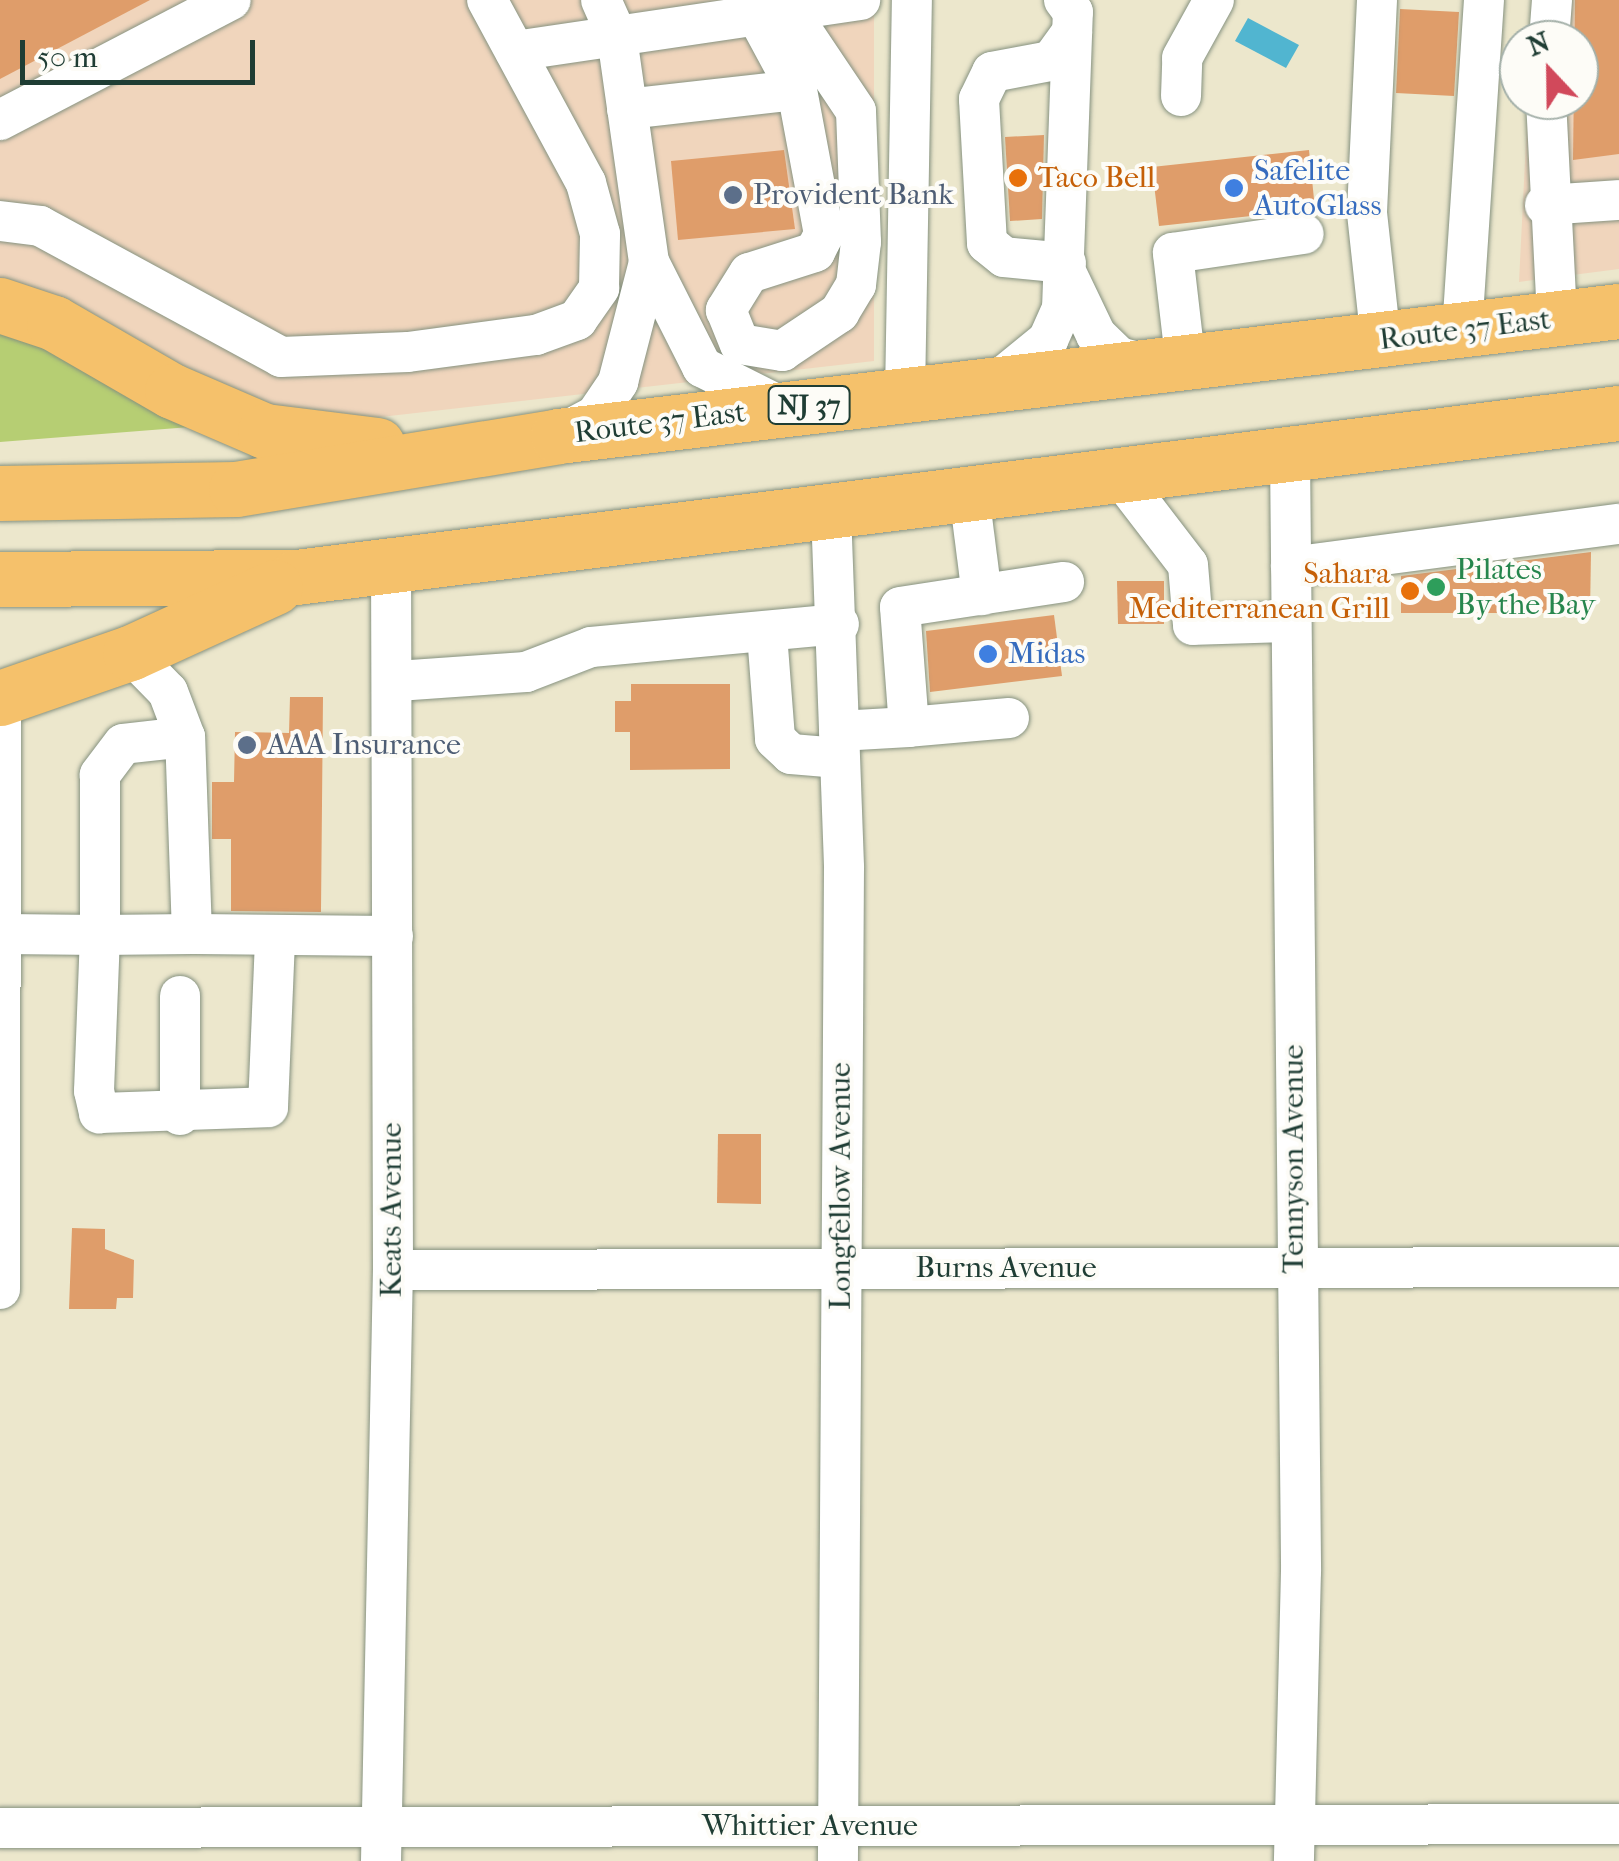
<!DOCTYPE html>
<html>
<head>
<meta charset="utf-8">
<style>
	body { margin:0 }
	#map { position:relative; width:1619px; height:1861px; overflow:hidden; background:#ece7cc; font-family:"IM FELL French Canon",serif }
	div>[style] { position:absolute }
	.built>* { inset:0; background:#f0d5bc }
	.green>* { inset:0; background:#b6ce73 }
	.water>* { inset:0; background:#51b5d0 }
	.building>* { inset:0; background:#df9d6a }
	.roads { filter:drop-shadow(0 0 2px #869280) drop-shadow(0 0 2px #869280) }
	.minor>* { height:40px; margin:-20px; padding:0 20px; transform-origin:20px; border-radius:20px; background:#fff }
	.highway>* { height:55px; margin:-27.5px; padding:0 27.5px; transform-origin:27.5px; border-radius:27.5px; background:#f5c16b }
	.dots>* { width:28px; height:28px; translate:-50% -50%; box-sizing:border-box; border:5px solid #fdfcf7; border-radius:50% }
	span { translate:-50% -50%; white-space:nowrap; text-align:center; line-height:1.15; -webkit-text-stroke:8px #fdfcf7; paint-order:stroke }
	.shield-label span { padding:2px 8px; background:#fdfcf7; border:2px solid; border-radius:8px; -webkit-text-stroke-width:0 }
	.shield-label { font-size:28px; color:#1f3d34; font-weight:700 }
	.shop-label { font-size:30px; color:#366cbe }
	.left { translate:0 -50%; text-align:left }
	.food-label { font-size:30px; color:#c56008 }
	.right { translate:-100% -50%; text-align:right }
	.service-label { font-size:30px; color:#4e5e75 }
	.street-label { font-size:30px; color:#1f3d34 }
	.leisure-label { font-size:30px; color:#27864d }
	.north { position:absolute; left:1499px; top:20px; width:100px; height:100px; box-sizing:border-box; background:#fdfcf7; border:2px solid #a4b0a9; border-radius:50%; rotate:338deg; font-size:28px; font-weight:700; line-height:40px; text-align:center; color:#1f3d34 }
	.north::after { content:''; display:block; margin:auto; width:35px; height:45px; background:#d1495b; clip-path:polygon(50% 0,100% 100%,50% 72%,0 100%) }
	.scale { position:absolute; left:20px; top:40px; width:235px; height:45px; box-sizing:border-box; border:5px solid #1f3d34; border-top:0; padding-left:12px; font-size:30px; line-height:35px; white-space:nowrap; color:#1f3d34; -webkit-text-stroke:8px #fdfcf7; paint-order:stroke }
</style>
</head>
<body>
<div id="map">
	<div class="built">
		<i style="clip-path:polygon(0 0,874px 0,874px 361px,328px 423px,282px 419px,0 285px)"></i>
		<i style="clip-path:polygon(1533px 0,1619px 0,1619px 269px,1519px 282px,1528px 100px,1579px 100px,1579px 40px,1531px 40px)"></i>
	</div>
	<div class="green">
		<i style="clip-path:polygon(0 330px,20px 334px,190px 427px,0 442px)"></i>
	</div>
	<div class="water">
		<i style="clip-path:polygon(1248px 18px,1299px 45px,1286px 68px,1235px 41px)"></i>
	</div>
	<div class="building">
		<i style="clip-path:polygon(0 0,150px 0,0 79px)"></i>
		<i style="clip-path:polygon(1575px 0,1619px 0,1619px 154px,1573px 160px)"></i>
		<i style="clip-path:polygon(1400px 9px,1459px 12px,1454px 96px,1396px 93px)"></i>
		<i style="clip-path:polygon(1044px 135px,1042px 219px,1010px 221px,1005px 137px)"></i>
		<i style="clip-path:polygon(784px 150px,795px 229px,678px 240px,671px 161px)"></i>
		<i style="clip-path:polygon(1309px 150px,1315px 209px,1159px 226px,1152px 167px)"></i>
		<i style="clip-path:polygon(1591px 552px,1590px 613px,1401px 613px,1401px 576px)"></i>
		<i style="clip-path:polygon(1117px 581px,1164px 581px,1164px 624px,1118px 624px)"></i>
		<i style="clip-path:polygon(1054px 615px,1062px 676px,930px 692px,926px 631px)"></i>
		<i style="clip-path:polygon(631px 684px,730px 684px,730px 769px,630px 770px,630px 732px,615px 732px,615px 701px,631px 701px)"></i>
		<i style="clip-path:polygon(290px 697px,323px 697px,321px 912px,231px 911px,231px 839px,212px 839px,212px 782px,234px 782px,235px 732px,289px 733px)"></i>
		<i style="clip-path:polygon(718px 1134px,761px 1134px,761px 1204px,717px 1203px)"></i>
		<i style="clip-path:polygon(72px 1228px,105px 1229px,105px 1249px,134px 1260px,133px 1298px,117px 1298px,116px 1309px,69px 1309px)"></i>
	</div>
	<div class="roads">
		<div class="minor">
			<i style="left:1377px;top:0;width:213px;rotate:92.7deg"></i>
			<i style="left:1367px;top:213px;width:129px;rotate:83.8deg"></i>
			<i style="left:757px;top:16px;width:84px;rotate:61.6deg"></i>
			<i style="left:797px;top:90px;width:147px;rotate:79.4deg"></i>
			<i style="left:824px;top:234px;width:20px;rotate:117deg"></i>
			<i style="left:815px;top:252px;width:69px;rotate:162.3deg"></i>
			<i style="left:749px;top:273px;width:44px;rotate:121.9deg"></i>
			<i style="left:726px;top:310px;width:37px;rotate:68deg"></i>
			<i style="left:740px;top:344px;width:43px;rotate:9.5deg"></i>
			<i style="left:782px;top:351px;width:69px;rotate:-33.7deg"></i>
			<i style="left:839px;top:313px;width:33px;rotate:-59deg"></i>
			<i style="left:856px;top:285px;width:43px;rotate:-83.4deg"></i>
			<i style="left:861px;top:242px;width:131px;rotate:-92.2deg"></i>
			<i style="left:856px;top:111px;width:120px;rotate:-123.8deg"></i>
			<i style="left:1549px;top:40px;width:40px;rotate:-85.7deg"></i>
			<i style="left:515px;top:51px;width:349px;rotate:-8.4deg"></i>
			<i style="left:1181px;top:96px;width:38px;rotate:-88deg"></i>
			<i style="left:1182px;top:58px;width:66px;rotate:-61.1deg"></i>
			<i style="left:1546px;top:100px;width:219px;rotate:87.1deg"></i>
			<i style="left:627px;top:109px;width:171px;rotate:-6.4deg"></i>
			<i style="left:0;top:120px;width:260px;rotate:-27.5deg"></i>
			<i style="left:1545px;top:205px;width:74px;rotate:-3.9deg"></i>
			<i style="left:0;top:221px;width:40px;rotate:7.1deg"></i>
			<i style="left:40px;top:226px;width:274px;rotate:28.5deg"></i>
			<i style="left:281px;top:357px;width:127px;rotate:-2.3deg"></i>
			<i style="left:408px;top:352px;width:129px;rotate:-7.6deg"></i>
			<i style="left:536px;top:335px;width:44px;rotate:-20.1deg"></i>
			<i style="left:577px;top:320px;width:39px;rotate:-55deg"></i>
			<i style="left:599px;top:288px;width:54px;rotate:-88.9deg"></i>
			<i style="left:600px;top:234px;width:53px;rotate:-105.4deg"></i>
			<i style="left:586px;top:183px;width:208px;rotate:-118.4deg"></i>
			<i style="left:649px;top:262px;width:118px;rotate:63.2deg"></i>
			<i style="left:702px;top:367px;width:92px;rotate:26.6deg"></i>
			<i style="left:1066px;top:263px;width:62px;rotate:-174.5deg"></i>
			<i style="left:1004px;top:257px;width:22px;rotate:-141deg"></i>
			<i style="left:987px;top:243px;width:144px;rotate:-93.2deg"></i>
			<i style="left:979px;top:99px;width:30px;rotate:-64deg"></i>
			<i style="left:992px;top:72px;width:60px;rotate:-10.6deg"></i>
			<i style="left:1051px;top:61px;width:36px;rotate:-54deg"></i>
			<i style="left:1066px;top:272px;width:70px;rotate:64.5deg"></i>
			<i style="left:1096px;top:335px;width:32px;rotate:44deg"></i>
			<i style="left:1119px;top:357px;width:34px;rotate:15deg"></i>
			<i style="left:1462px;top:331px;width:332px;rotate:-86.2deg"></i>
			<i style="left:1186px;top:366px;width:114px;rotate:-96.6deg"></i>
			<i style="left:1173px;top:253px;width:132px;rotate:-8.3deg"></i>
			<i style="left:994px;top:384px;width:70px;rotate:-39.2deg"></i>
			<i style="left:1048px;top:340px;width:34px;rotate:-66deg"></i>
			<i style="left:1062px;top:309px;width:297px;rotate:-87.9deg"></i>
			<i style="left:1073px;top:12px;width:15px;rotate:-127deg"></i>
			<i style="left:905px;top:395px;width:395px;rotate:-89deg"></i>
			<i style="left:561px;top:434px;width:40px;rotate:-28deg"></i>
			<i style="left:596px;top:415px;width:40px;rotate:-56deg"></i>
			<i style="left:618px;top:382px;width:124px;rotate:-75.5deg"></i>
			<i style="left:649px;top:262px;width:228px;rotate:-98.1deg"></i>
			<i style="left:617px;top:36px;width:39px;rotate:-114deg"></i>
			<i style="left:1290px;top:456px;width:1115px;rotate:89.43deg"></i>
			<i style="left:1301px;top:1571px;width:290px;rotate:91.4deg"></i>
			<i style="left:1119px;top:475px;width:113px;rotate:52.5deg"></i>
			<i style="left:1188px;top:565px;width:60px;rotate:85.2deg"></i>
			<i style="left:1193px;top:625px;width:98px;rotate:-1.8deg"></i>
			<i style="left:969px;top:494px;width:102px;rotate:82.7deg"></i>
			<i style="left:831px;top:511px;width:357px;rotate:87.9deg"></i>
			<i style="left:844px;top:868px;width:993px;rotate:90.35deg"></i>
			<i style="left:1291px;top:567px;width:331px;rotate:-7.5deg"></i>
			<i style="left:767px;top:634px;width:105px;rotate:85.6deg"></i>
			<i style="left:775px;top:739px;width:22px;rotate:43deg"></i>
			<i style="left:791px;top:754px;width:48px;rotate:4.8deg"></i>
			<i style="left:130px;top:653px;width:54px;rotate:45.7deg"></i>
			<i style="left:168px;top:692px;width:48px;rotate:69.3deg"></i>
			<i style="left:397px;top:681px;width:129px;rotate:-4deg"></i>
			<i style="left:526px;top:672px;width:70px;rotate:-21deg"></i>
			<i style="left:591px;top:647px;width:249px;rotate:-5.3deg"></i>
			<i style="left:1009px;top:718px;width:100px;rotate:174.9deg"></i>
			<i style="left:909px;top:727px;width:120px;rotate:-94.3deg"></i>
			<i style="left:900px;top:607px;width:166px;rotate:-8.7deg"></i>
			<i style="left:839px;top:731px;width:70px;rotate:-3.3deg"></i>
			<i style="left:4px;top:934px;width:96px;rotate:0.6deg"></i>
			<i style="left:100px;top:935px;width:92px;rotate:-0.6deg"></i>
			<i style="left:192px;top:934px;width:197px;rotate:-92deg"></i>
			<i style="left:185px;top:737px;width:62px;rotate:173.6deg"></i>
			<i style="left:123px;top:744px;width:39px;rotate:127deg"></i>
			<i style="left:100px;top:775px;width:160px;rotate:90deg"></i>
			<i style="left:100px;top:935px;width:156px;rotate:92.2deg"></i>
			<i style="left:94px;top:1091px;width:23px;rotate:77deg"></i>
			<i style="left:99px;top:1113px;width:169px;rotate:-2deg"></i>
			<i style="left:268px;top:1107px;width:170px;rotate:-87.6deg"></i>
			<i style="left:192px;top:934px;width:201px;rotate:0.6deg"></i>
			<i style="left:180px;top:1115px;width:119px;rotate:-90deg"></i>
			<i style="left:393px;top:1270px;width:1226px;rotate:-0.14deg"></i>
			<i style="left:0;top:1289px;width:591px;rotate:-89.9deg"></i>
			<i style="left:0;top:1828px;width:1619px;rotate:-0.14deg"></i>
			<i style="left:381px;top:1861px;width:591px;rotate:-88.84deg"></i>
			<i style="left:393px;top:1270px;width:710px;rotate:-90.16deg"></i>
		</div>
		<div class="highway">
			<i style="left:0;top:305px;width:57px;rotate:18.4deg"></i>
			<i style="left:54px;top:323px;width:136px;rotate:30deg"></i>
			<i style="left:172px;top:391px;width:101px;rotate:23.3deg"></i>
			<i style="left:265px;top:431px;width:113px;rotate:7.1deg"></i>
			<i style="left:0;top:493px;width:236px;rotate:-1deg"></i>
			<i style="left:236px;top:489px;width:326px;rotate:-9.3deg"></i>
			<i style="left:558px;top:436px;width:1068px;rotate:-6.72deg"></i>
			<i style="left:0;top:579px;width:296px;rotate:-0.4deg"></i>
			<i style="left:296px;top:577px;width:1333px;rotate:-7.07deg"></i>
			<i style="left:0;top:698px;width:138px;rotate:-19.1deg"></i>
			<i style="left:130px;top:653px;width:159px;rotate:-24.5deg"></i>
		</div>
	</div>
	<div class="dots">
		<i style="left:1018px;top:178px;background:#e8710a"></i>
		<i style="left:1234px;top:188px;background:#3f7fe0"></i>
		<i style="left:733px;top:195px;background:#5c6f8a"></i>
		<i style="left:1436px;top:587px;background:#2e9e5b"></i>
		<i style="left:1410px;top:591px;background:#e8710a"></i>
		<i style="left:988px;top:654px;background:#3f7fe0"></i>
		<i style="left:247px;top:745px;background:#5c6f8a"></i>
	</div>
	<div class="shield-label">
		<span style="left:809px;top:405px">NJ 37</span>
	</div>
	<div class="shop-label">
		<span class="left" style="left:1254px;top:188px">Safelite<br>AutoGlass</span>
		<span class="left" style="left:1008px;top:654px">Midas</span>
	</div>
	<div class="food-label">
		<span class="left" style="left:1038px;top:178px">Taco Bell</span>
		<span class="right" style="left:1390px;top:591px">Sahara<br>Mediterranean Grill</span>
	</div>
	<div class="service-label">
		<span class="left" style="left:753px;top:195px">Provident Bank</span>
		<span class="left" style="left:267px;top:745px">AAA Insurance</span>
	</div>
	<div class="street-label">
		<span style="left:1465px;top:330px;rotate:-7deg">Route 37 East</span>
		<span style="left:660px;top:423px;rotate:-7deg">Route 37 East</span>
		<span style="left:1294px;top:1159px;rotate:-90deg">Tennyson Avenue</span>
		<span style="left:841px;top:1186px;rotate:-90deg">Longfellow Avenue</span>
		<span style="left:392px;top:1210px;rotate:-90deg">Keats Avenue</span>
		<span style="left:1006px;top:1268px">Burns Avenue</span>
		<span style="left:810px;top:1826px">Whittier Avenue</span>
	</div>
	<div class="leisure-label">
		<span class="left" style="left:1456px;top:587px">Pilates<br>By the Bay</span>
	</div>
	<div class="north">N</div>
	<div class="scale">50 m</div>
</div>
</body>
</html>
